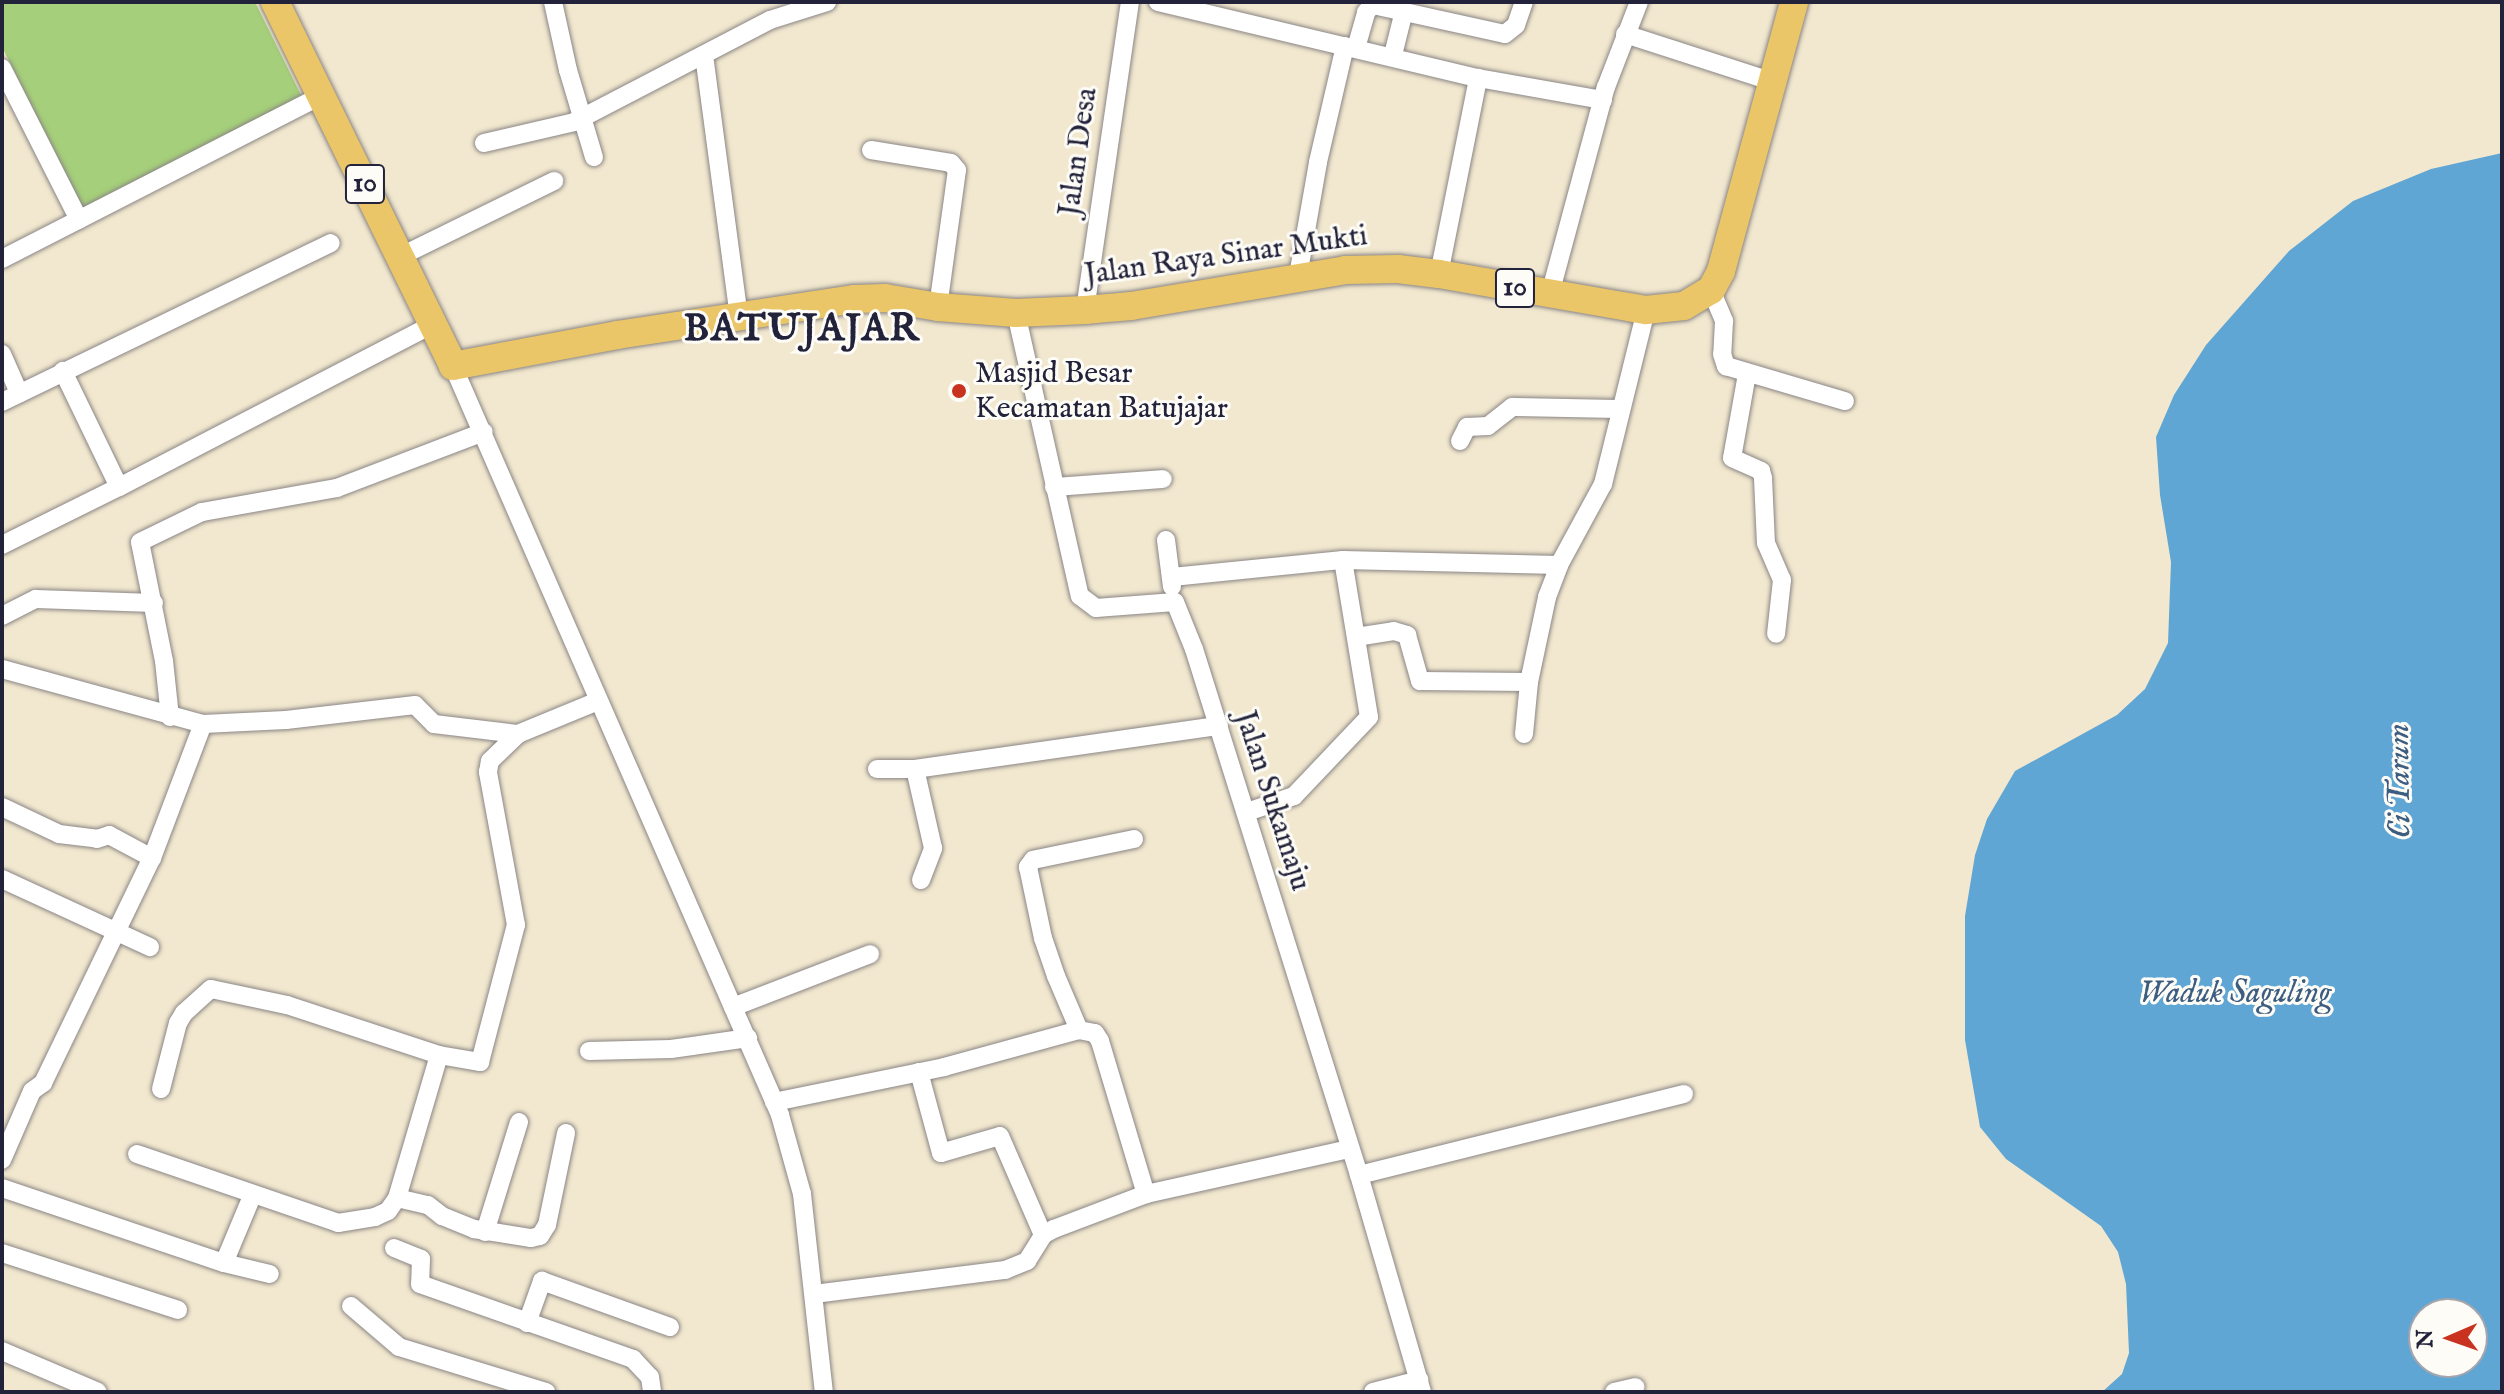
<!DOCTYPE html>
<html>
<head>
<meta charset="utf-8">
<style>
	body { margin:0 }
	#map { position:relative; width:2504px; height:1394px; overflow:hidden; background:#f2e8cf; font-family:"IM FELL English",serif }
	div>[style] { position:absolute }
	.green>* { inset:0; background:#a5cf7a }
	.water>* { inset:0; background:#5fa6d5 }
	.roads { filter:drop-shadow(0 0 2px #8a8585) drop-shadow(0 0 2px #8a8585) }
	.minor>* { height:18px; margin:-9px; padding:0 9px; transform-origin:9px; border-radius:9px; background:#fff }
	.trunk>* { height:28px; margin:-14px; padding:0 14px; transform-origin:14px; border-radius:14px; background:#ebc669 }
	.dots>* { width:22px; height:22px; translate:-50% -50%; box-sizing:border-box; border:4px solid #fdfcf7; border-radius:50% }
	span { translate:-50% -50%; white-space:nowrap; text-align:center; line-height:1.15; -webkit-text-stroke:6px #fdfcf7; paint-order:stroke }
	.shield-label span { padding:2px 6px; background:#fdfcf7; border:2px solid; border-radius:6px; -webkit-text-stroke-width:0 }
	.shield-label { font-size:28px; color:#22223b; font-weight:700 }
	.street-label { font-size:30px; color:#22223b }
	.poi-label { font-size:30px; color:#22223b }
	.left { translate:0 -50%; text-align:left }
	.water-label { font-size:32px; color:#3d5d80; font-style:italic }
	.district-label { font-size:38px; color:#22223b; font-weight:700; letter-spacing:2px }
	.frame { position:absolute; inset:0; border:4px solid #22223b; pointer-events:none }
	.north { position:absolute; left:2408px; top:1298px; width:80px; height:80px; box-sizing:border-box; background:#fdfcf7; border:2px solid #a5a5ac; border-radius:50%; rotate:268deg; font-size:22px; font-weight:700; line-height:32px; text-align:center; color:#22223b }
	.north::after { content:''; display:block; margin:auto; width:28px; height:36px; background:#c8321e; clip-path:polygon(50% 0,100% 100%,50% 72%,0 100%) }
</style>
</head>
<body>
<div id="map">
	<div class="green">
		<i style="clip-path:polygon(2px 2px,255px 2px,303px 99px,84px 210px,2px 47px)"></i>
	</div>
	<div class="water">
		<i style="clip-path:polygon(evenodd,2502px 153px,2502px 1392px,2102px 1392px,2122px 1374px,2129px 1353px,2126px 1284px,2118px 1252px,2101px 1226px,2006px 1159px,1980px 1127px,1965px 1040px,1965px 916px,1975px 855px,1987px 819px,2015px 771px,2117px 715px,2145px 689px,2168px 643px,2171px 562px,2160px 495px,2156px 437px,2174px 395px,2206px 345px,2289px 251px,2353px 201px,2431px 169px,2502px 153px,2424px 1314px,2472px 1314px,2472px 1362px,2424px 1362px,2424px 1314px)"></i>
	</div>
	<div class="roads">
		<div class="minor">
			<i style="left:553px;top:2px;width:70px;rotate:77.6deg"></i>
			<i style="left:568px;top:70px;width:91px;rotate:73.4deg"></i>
			<i style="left:1158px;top:2px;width:329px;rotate:13.4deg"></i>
			<i style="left:1478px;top:78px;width:127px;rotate:10deg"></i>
			<i style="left:1625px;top:34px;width:157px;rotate:17.9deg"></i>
			<i style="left:1356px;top:48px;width:37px;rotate:-74deg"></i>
			<i style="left:1366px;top:12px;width:10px;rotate:-45deg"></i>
			<i style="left:1373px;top:5px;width:135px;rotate:12.4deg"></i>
			<i style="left:1505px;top:34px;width:14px;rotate:-39deg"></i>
			<i style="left:1516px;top:25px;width:24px;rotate:-71deg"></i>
			<i style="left:704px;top:55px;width:264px;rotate:82.4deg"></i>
			<i style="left:1393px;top:55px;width:45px;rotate:-76deg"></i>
			<i style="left:2px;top:68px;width:170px;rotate:63.1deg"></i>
			<i style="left:484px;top:143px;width:92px;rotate:-13.1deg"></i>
			<i style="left:574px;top:122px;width:221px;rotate:-27.5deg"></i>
			<i style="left:770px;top:20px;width:60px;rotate:-17.5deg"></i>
			<i style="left:871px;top:150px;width:81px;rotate:9.2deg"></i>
			<i style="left:951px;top:163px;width:9px;rotate:49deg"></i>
			<i style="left:957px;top:170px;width:138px;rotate:97.9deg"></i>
			<i style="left:399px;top:257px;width:173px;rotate:-26.1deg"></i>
			<i style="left:2px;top:259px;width:360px;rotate:-27.1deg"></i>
			<i style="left:1439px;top:274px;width:200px;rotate:-78.7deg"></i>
			<i style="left:1298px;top:276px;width:116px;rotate:-80deg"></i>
			<i style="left:1318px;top:162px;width:119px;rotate:-76.9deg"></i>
			<i style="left:1711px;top:290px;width:34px;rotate:67deg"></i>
			<i style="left:1724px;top:321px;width:33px;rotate:93deg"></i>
			<i style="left:1722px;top:354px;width:13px;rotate:72deg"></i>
			<i style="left:1726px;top:366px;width:124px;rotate:16.4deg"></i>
			<i style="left:1550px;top:294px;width:214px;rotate:-74.9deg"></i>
			<i style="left:1606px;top:87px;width:91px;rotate:-68.8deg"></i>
			<i style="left:1085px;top:310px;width:311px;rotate:-81.7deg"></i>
			<i style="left:1016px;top:313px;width:290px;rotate:77.3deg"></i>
			<i style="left:1080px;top:596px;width:20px;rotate:37deg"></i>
			<i style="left:1096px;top:608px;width:79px;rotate:-4.3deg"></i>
			<i style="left:1175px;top:602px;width:51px;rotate:68deg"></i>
			<i style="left:1194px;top:649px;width:551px;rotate:72.58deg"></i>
			<i style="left:1359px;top:1175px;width:226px;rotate:73.8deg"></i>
			<i style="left:2px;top:354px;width:43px;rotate:66.4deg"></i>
			<i style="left:453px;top:366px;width:817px;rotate:66.41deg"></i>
			<i style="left:780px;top:1115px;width:82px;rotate:74.4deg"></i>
			<i style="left:802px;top:1194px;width:199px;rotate:83.7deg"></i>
			<i style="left:1747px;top:374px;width:85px;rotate:100.1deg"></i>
			<i style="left:1732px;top:458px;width:32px;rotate:24deg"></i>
			<i style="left:1761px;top:471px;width:7px;rotate:74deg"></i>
			<i style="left:1763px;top:478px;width:65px;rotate:87.4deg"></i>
			<i style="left:1766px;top:543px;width:40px;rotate:66.6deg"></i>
			<i style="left:1782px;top:580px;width:54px;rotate:96.3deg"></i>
			<i style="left:2px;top:402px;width:365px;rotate:-25.8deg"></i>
			<i style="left:1460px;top:441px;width:16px;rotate:-63deg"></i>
			<i style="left:1467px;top:427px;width:21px;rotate:-3deg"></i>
			<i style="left:1488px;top:426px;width:31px;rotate:-38deg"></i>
			<i style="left:1512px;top:407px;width:109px;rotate:1.1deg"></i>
			<i style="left:119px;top:487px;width:352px;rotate:-27.4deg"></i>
			<i style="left:1054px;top:487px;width:109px;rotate:-4.2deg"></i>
			<i style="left:1166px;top:540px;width:47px;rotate:82.7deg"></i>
			<i style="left:2px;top:545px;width:131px;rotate:-26.4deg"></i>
			<i style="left:119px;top:487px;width:129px;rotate:-115.8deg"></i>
			<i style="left:1172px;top:577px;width:172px;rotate:-5.7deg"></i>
			<i style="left:1343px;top:560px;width:216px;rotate:1.3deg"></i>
			<i style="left:2px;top:616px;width:38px;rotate:-27deg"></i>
			<i style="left:36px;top:599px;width:118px;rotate:1.9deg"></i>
			<i style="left:1356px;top:637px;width:38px;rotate:-9deg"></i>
			<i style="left:1394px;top:631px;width:14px;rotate:17deg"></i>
			<i style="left:1407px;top:635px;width:48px;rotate:74.2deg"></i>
			<i style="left:1420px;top:681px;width:109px;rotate:0.5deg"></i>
			<i style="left:2px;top:669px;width:208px;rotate:15.3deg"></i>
			<i style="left:203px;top:724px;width:83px;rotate:-2.8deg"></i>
			<i style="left:286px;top:720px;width:130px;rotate:-6.6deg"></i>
			<i style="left:415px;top:705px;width:27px;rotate:45deg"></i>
			<i style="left:434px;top:724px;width:85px;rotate:6.8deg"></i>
			<i style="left:170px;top:717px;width:56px;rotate:-96.1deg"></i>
			<i style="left:164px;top:661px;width:121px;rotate:-101.4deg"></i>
			<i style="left:140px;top:542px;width:69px;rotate:-25.8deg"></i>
			<i style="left:202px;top:512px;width:137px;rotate:-10.1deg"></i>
			<i style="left:337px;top:488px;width:157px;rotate:-20.9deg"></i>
			<i style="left:1524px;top:734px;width:52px;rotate:-84.5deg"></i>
			<i style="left:1529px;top:682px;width:87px;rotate:-78deg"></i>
			<i style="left:1547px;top:597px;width:34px;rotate:-69deg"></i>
			<i style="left:1559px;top:565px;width:92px;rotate:-61.5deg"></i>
			<i style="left:1603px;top:484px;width:179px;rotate:-76.1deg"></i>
			<i style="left:877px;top:769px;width:38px"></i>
			<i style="left:2px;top:807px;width:63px;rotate:25.3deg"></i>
			<i style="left:59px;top:834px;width:38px;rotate:7deg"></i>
			<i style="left:97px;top:839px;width:13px;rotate:-18deg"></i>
			<i style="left:109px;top:835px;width:49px;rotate:28.1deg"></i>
			<i style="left:1247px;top:812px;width:50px;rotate:-18.8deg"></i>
			<i style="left:1294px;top:796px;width:109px;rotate:-46.5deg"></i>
			<i style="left:1369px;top:717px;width:159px;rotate:-99.4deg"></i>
			<i style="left:1134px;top:839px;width:103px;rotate:168.3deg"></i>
			<i style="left:1033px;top:860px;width:9px;rotate:126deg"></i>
			<i style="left:1028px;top:867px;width:73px;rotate:78.1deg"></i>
			<i style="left:1043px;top:938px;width:40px;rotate:71.1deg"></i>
			<i style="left:1056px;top:976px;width:59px;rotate:66.9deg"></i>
			<i style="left:1079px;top:1030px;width:16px;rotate:11deg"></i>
			<i style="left:1095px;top:1033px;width:9px;rotate:58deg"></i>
			<i style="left:1100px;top:1041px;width:160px;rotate:73.3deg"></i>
			<i style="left:2px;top:879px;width:163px;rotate:24.7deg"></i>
			<i style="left:921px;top:880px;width:34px;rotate:-69deg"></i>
			<i style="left:933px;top:848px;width:81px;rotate:-102.8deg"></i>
			<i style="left:915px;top:769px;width:307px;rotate:-8.1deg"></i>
			<i style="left:733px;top:1007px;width:147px;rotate:-21.1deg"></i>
			<i style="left:589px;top:1051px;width:82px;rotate:-1.4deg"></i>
			<i style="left:671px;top:1049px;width:78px;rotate:-8.1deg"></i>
			<i style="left:919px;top:1072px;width:84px;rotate:74.8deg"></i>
			<i style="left:941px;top:1153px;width:61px;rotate:-16.1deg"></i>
			<i style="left:1000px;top:1136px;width:108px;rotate:66.5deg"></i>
			<i style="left:161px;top:1089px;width:68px;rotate:-75.6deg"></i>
			<i style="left:178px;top:1023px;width:12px;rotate:-59deg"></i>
			<i style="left:184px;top:1013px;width:36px;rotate:-42deg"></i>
			<i style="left:211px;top:989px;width:78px;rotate:11.9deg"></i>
			<i style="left:287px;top:1005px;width:160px;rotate:18.2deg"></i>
			<i style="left:439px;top:1055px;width:42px;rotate:9.7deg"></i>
			<i style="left:480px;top:1062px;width:142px;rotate:-75.3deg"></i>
			<i style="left:516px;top:925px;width:156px;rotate:-100.4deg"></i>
			<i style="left:488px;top:772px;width:11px;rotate:-80deg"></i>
			<i style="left:490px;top:761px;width:39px;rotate:-44deg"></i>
			<i style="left:518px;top:734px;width:87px;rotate:-22.4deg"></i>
			<i style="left:774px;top:1102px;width:174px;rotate:-11.6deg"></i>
			<i style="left:944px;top:1067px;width:140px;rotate:-15.3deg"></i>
			<i style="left:137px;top:1154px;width:213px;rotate:18.9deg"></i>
			<i style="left:338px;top:1223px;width:37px;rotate:-9deg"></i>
			<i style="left:375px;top:1217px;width:14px;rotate:-25deg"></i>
			<i style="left:388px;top:1211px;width:16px;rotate:-55deg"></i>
			<i style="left:397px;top:1198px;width:32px;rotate:13deg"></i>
			<i style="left:428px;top:1205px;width:18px;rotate:38deg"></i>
			<i style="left:442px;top:1216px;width:35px;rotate:22deg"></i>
			<i style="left:474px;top:1229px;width:58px;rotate:9deg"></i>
			<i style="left:531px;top:1238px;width:9px;rotate:-13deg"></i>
			<i style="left:540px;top:1236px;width:13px;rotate:-58deg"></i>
			<i style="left:547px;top:1225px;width:94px;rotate:-78.3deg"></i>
			<i style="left:2px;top:1160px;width:75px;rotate:-66.5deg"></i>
			<i style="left:32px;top:1091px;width:14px;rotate:-36deg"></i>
			<i style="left:43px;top:1083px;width:250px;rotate:-64.2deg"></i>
			<i style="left:152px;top:858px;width:143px;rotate:-69.2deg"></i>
			<i style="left:1359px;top:1175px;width:335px;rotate:-14deg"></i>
			<i style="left:2px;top:1188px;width:234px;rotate:18.7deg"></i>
			<i style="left:224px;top:1263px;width:47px;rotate:13.4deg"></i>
			<i style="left:397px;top:1198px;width:149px;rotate:-73.6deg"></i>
			<i style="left:485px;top:1232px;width:115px;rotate:-72.8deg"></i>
			<i style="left:394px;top:1248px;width:29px;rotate:22deg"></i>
			<i style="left:421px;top:1259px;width:25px;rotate:92deg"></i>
			<i style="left:420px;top:1284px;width:226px;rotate:19.4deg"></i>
			<i style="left:633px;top:1359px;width:25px;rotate:47deg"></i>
			<i style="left:650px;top:1377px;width:15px;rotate:82deg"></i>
			<i style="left:2px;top:1253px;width:185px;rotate:17.9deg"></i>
			<i style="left:224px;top:1263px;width:73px;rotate:-67.3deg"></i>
			<i style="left:814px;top:1294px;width:193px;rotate:-7.2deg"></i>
			<i style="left:1005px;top:1270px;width:24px;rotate:-22deg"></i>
			<i style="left:1027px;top:1261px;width:31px;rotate:-58deg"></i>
			<i style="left:1043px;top:1235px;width:13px;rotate:-29deg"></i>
			<i style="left:1054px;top:1229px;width:98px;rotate:-20.8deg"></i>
			<i style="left:1146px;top:1194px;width:208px;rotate:-12.5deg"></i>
			<i style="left:351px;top:1306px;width:63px;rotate:40.5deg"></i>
			<i style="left:399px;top:1347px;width:154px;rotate:17deg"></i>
			<i style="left:527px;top:1323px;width:45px;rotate:-70.3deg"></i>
			<i style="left:542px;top:1281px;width:136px;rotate:19.8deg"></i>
			<i style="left:2px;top:1351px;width:104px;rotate:23.1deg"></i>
			<i style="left:1373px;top:1392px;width:48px;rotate:-14.6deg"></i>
			<i style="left:1614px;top:1392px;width:22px;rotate:-13deg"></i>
		</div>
		<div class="trunk">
			<i style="left:275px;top:2px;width:405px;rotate:63.9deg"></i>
			<i style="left:453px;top:366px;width:167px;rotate:-10.7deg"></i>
			<i style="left:617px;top:335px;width:241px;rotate:-8.6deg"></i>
			<i style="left:855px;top:299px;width:30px;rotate:-2deg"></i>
			<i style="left:885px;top:298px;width:54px;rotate:9.6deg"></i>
			<i style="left:938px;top:307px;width:78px;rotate:4.4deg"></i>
			<i style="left:1016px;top:313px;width:69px;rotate:-2.5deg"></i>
			<i style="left:1085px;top:310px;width:46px;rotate:-5deg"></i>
			<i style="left:1131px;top:306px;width:217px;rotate:-9.5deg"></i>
			<i style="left:1345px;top:270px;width:53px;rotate:-1.1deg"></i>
			<i style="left:1398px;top:269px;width:41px;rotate:7deg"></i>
			<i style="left:1439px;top:274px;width:210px;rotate:9.9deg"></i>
			<i style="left:1646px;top:310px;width:38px;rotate:-6deg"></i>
			<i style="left:1684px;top:306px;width:31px;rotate:-31deg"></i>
			<i style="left:1711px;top:290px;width:21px;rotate:-62deg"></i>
			<i style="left:1721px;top:271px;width:279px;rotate:-74.8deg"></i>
		</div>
	</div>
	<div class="dots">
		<i style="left:959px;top:391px;background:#c8321e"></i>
	</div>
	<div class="shield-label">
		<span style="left:365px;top:184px">10</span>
		<span style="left:1515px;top:288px">10</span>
	</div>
	<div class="street-label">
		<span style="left:1079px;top:152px;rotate:-82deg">Jalan Desa</span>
		<span style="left:1226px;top:256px;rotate:-8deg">Jalan Raya Sinar Mukti</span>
		<span style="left:1272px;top:801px;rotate:72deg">Jalan Sukamaju</span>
	</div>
	<div class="poi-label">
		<span class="left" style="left:975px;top:391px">Masjid Besar<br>Kecamatan Batujajar</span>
	</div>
	<div class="water-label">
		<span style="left:2401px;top:781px;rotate:-91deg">Ci Tarum</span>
		<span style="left:2235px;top:994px">Waduk Saguling</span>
	</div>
	<div class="district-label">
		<span style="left:802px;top:331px">BATUJAJAR</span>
	</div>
	<div class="frame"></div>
	<div class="north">N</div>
</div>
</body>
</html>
